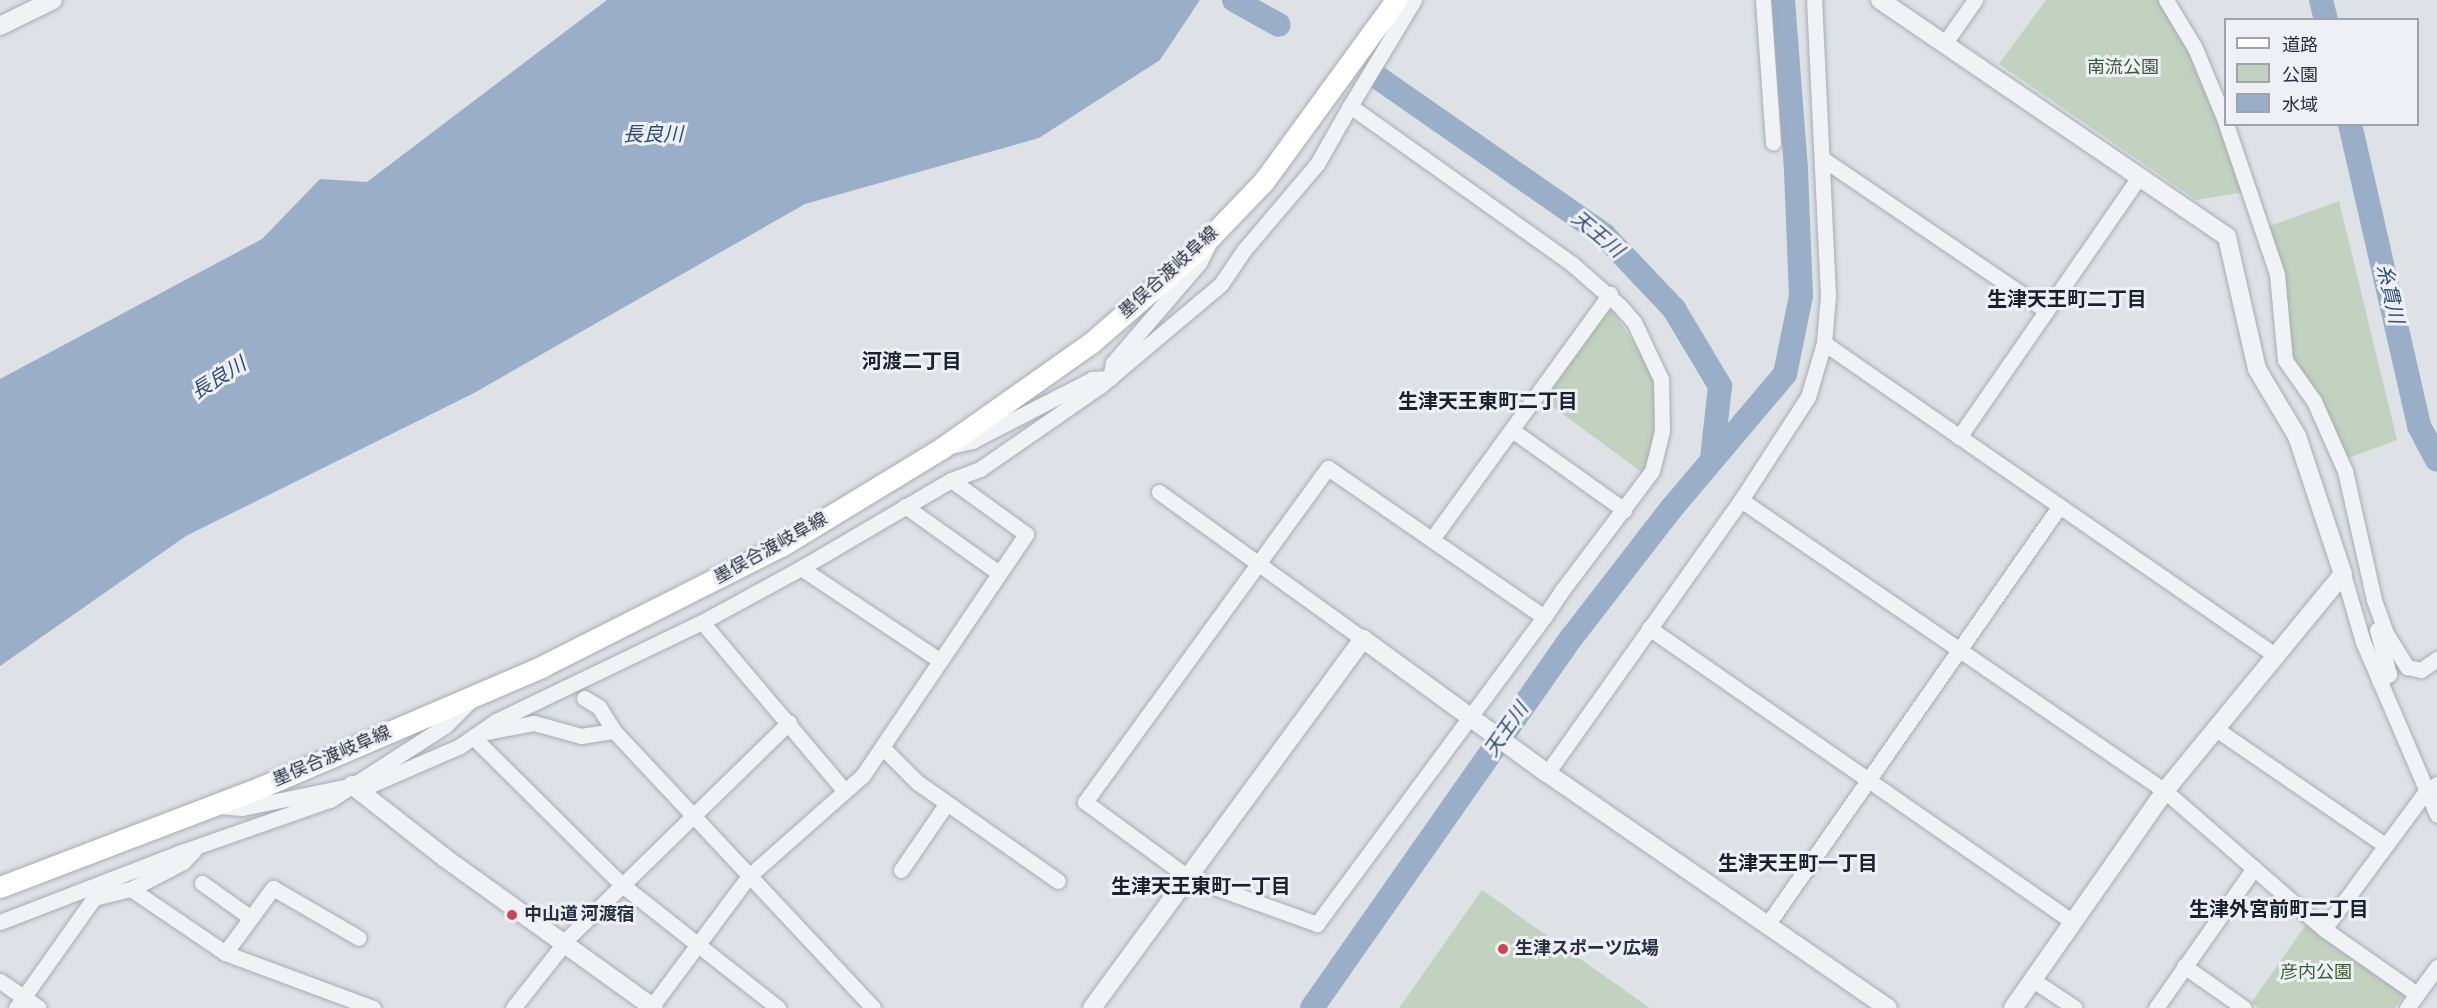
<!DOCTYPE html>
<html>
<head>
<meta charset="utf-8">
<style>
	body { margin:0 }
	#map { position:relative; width:2437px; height:1008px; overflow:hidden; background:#dee2e7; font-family:"Alegreya Sans","Noto Sans JP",sans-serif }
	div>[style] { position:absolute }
	.green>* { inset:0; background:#c3d1c0 }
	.water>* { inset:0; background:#9aaec7 }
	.river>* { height:24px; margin:-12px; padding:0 12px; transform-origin:12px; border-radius:12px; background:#9aaec7 }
	.roads { filter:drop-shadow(0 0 2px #a7acb4) drop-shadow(0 0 2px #a7acb4) }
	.minor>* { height:15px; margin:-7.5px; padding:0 7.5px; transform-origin:7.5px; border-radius:7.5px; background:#f1f2f6 }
	.tertiary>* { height:18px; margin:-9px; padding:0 9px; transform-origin:9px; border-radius:9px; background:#f1f2f6 }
	.secondary>* { height:21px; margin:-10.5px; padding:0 10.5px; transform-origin:10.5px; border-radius:10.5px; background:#fff }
	.dots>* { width:16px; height:16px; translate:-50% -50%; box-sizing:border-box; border:3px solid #eef0f5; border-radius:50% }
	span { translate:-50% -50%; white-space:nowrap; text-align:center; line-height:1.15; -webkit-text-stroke:6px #eef0f5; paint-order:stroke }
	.park-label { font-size:18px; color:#3b5936 }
	.street-label { font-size:18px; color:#282f3e }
	.poi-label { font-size:18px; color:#282f3e; font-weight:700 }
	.left { translate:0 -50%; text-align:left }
	.water-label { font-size:20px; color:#334c70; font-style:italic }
	.neighbourhood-label { font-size:20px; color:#1a202e; font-weight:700 }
	.legend { position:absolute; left:2224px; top:18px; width:195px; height:108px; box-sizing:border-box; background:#eef0f5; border:2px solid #9fa3ac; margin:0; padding:8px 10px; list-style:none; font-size:18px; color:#282f3e }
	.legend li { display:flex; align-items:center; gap:12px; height:30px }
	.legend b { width:30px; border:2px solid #9fa3ac }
</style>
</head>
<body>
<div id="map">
	<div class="green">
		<i style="clip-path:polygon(2046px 0,2160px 0,2189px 47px,2245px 192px,2196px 200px,1999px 64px)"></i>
		<i style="clip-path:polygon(2339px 201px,2397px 440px,2346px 459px,2319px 400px,2292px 365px,2267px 227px)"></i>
		<i style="clip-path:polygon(1610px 307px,1648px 364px,1657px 390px,1652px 454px,1643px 473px,1542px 399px)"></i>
		<i style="clip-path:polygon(1482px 890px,1650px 1008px,1399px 1008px)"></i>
		<i style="clip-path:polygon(2307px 923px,2406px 993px,2395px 1008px,2259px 1008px,2251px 1003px)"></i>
	</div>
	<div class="water">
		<i style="clip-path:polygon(607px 0,1200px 0,1160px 60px,1039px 138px,805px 204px,474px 393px,186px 536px,0 666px,0 379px,262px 239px,320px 179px,367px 182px)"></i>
	</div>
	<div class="river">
		<i style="left:1234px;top:0;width:51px;rotate:29.1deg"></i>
		<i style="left:2321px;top:0;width:21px;rotate:76deg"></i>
		<i style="left:1377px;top:77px;width:277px;rotate:34.8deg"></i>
		<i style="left:1604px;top:235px;width:102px;rotate:46.6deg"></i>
		<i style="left:1674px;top:309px;width:90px;rotate:59.1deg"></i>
		<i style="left:1720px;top:386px;width:73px;rotate:96.3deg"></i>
		<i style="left:2350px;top:124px;width:310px;rotate:77.1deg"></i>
		<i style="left:2419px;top:426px;width:38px;rotate:62deg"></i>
		<i style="left:1312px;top:1008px;width:453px;rotate:-55deg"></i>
		<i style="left:1572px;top:637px;width:162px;rotate:-52.3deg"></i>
		<i style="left:1671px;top:509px;width:177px;rotate:-49.8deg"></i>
		<i style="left:1785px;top:374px;width:80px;rotate:-78.4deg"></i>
		<i style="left:1801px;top:296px;width:127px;rotate:-92.3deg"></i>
		<i style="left:1796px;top:169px;width:169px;rotate:-94.4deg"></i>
	</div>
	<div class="roads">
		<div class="minor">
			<i style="left:1414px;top:0;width:124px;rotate:121.1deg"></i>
			<i style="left:1350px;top:106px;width:271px;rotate:35.4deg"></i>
			<i style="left:1571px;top:263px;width:65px;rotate:41.3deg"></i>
			<i style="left:1620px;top:306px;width:21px;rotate:49deg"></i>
			<i style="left:1634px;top:322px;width:63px;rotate:64.7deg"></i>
			<i style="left:1661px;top:379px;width:52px;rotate:88.9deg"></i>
			<i style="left:1662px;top:431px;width:41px;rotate:104deg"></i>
			<i style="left:1652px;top:471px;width:148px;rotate:127deg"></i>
			<i style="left:1563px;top:589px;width:34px;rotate:124deg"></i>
			<i style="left:1544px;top:617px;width:382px;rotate:126.5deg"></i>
			<i style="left:1317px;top:924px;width:136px;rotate:-160.2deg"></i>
			<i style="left:1189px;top:878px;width:129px;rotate:-143.8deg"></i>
			<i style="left:1085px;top:802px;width:413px;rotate:-54deg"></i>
			<i style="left:1328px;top:468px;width:262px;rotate:34.6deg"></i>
			<i style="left:1763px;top:0;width:143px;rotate:86deg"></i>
			<i style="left:2166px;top:0;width:56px;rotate:58.9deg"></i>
			<i style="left:2195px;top:48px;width:81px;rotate:67.5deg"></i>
			<i style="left:1944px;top:44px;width:54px;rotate:-54.8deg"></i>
			<i style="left:2226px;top:124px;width:158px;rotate:71.2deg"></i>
			<i style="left:2277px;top:274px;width:86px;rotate:84.7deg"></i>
			<i style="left:2285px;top:360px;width:50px;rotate:54.7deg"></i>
			<i style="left:2314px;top:401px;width:77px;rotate:66.1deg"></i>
			<i style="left:2345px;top:471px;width:132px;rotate:77.3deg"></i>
			<i style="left:2374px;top:600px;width:37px;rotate:70deg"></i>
			<i style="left:2387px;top:635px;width:38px;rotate:58deg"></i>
			<i style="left:2407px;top:667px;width:14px;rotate:12deg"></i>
			<i style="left:2421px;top:670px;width:19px;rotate:-35deg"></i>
			<i style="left:1823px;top:159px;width:268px;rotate:34.2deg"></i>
			<i style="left:1824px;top:343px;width:548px;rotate:34.68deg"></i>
			<i style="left:1512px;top:430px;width:138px;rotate:35.5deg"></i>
			<i style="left:1959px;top:437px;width:316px;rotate:-55.3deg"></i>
			<i style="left:951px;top:446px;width:22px;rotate:-13deg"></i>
			<i style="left:972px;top:441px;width:135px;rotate:-27.3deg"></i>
			<i style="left:1092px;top:379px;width:18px;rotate:-3deg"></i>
			<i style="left:1110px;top:378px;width:15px;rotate:-79deg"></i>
			<i style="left:1113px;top:363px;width:132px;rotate:-49.3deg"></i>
			<i style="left:1199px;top:263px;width:20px;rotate:-63deg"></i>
			<i style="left:1159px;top:492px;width:251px;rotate:35.8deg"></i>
			<i style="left:1741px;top:500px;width:514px;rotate:34.46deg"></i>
			<i style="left:2165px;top:791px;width:211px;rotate:41deg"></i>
			<i style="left:2324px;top:929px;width:113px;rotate:35deg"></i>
			<i style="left:905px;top:506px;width:115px;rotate:35.5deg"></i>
			<i style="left:1432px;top:539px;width:303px;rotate:-54deg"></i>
			<i style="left:801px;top:568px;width:174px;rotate:-30.4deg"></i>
			<i style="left:2343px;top:574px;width:71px;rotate:73.6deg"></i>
			<i style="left:2363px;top:642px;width:188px;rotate:66.8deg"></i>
			<i style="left:702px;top:622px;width:113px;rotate:-28.6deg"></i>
			<i style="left:801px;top:568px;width:166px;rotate:33.7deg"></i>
			<i style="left:1649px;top:628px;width:516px;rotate:34.74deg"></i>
			<i style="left:2377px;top:630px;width:46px;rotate:74.7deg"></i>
			<i style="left:2389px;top:674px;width:12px;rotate:145deg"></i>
			<i style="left:584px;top:698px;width:17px;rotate:31deg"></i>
			<i style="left:599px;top:707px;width:28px;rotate:58deg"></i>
			<i style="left:614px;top:731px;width:379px;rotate:46.9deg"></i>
			<i style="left:2216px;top:729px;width:205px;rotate:34.5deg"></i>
			<i style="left:482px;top:733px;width:53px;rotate:-10.9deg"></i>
			<i style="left:534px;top:723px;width:49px;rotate:15.5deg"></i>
			<i style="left:581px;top:736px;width:33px;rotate:-9deg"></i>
			<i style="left:473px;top:737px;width:209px;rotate:44.8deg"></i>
			<i style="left:621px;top:884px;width:200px;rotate:38.3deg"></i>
			<i style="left:883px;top:748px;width:48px;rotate:45deg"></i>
			<i style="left:917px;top:782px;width:172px;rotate:35.1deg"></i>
			<i style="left:1547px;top:773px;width:335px;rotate:-54.6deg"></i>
			<i style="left:1741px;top:500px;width:123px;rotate:-57deg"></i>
			<i style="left:1808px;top:397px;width:56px;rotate:-73.5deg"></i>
			<i style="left:1824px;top:343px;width:48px;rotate:-85.2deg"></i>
			<i style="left:1828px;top:295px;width:295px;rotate:-92.7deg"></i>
			<i style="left:359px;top:790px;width:110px;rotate:-23.5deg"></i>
			<i style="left:460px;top:746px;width:44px;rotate:-34.8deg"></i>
			<i style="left:496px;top:721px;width:229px;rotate:-25.7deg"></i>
			<i style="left:702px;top:622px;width:220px;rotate:49.8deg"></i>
			<i style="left:220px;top:806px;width:22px;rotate:5deg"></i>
			<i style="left:242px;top:808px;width:109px;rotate:-11.6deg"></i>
			<i style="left:901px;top:870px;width:81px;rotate:-55.5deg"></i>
			<i style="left:202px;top:883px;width:60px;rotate:35.5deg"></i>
			<i style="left:131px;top:889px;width:59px;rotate:-27.4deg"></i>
			<i style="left:183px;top:862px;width:16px;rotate:-47deg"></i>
			<i style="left:0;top:922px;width:197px;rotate:-21.1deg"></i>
			<i style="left:184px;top:851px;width:155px;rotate:-19.3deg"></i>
			<i style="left:330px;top:800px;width:137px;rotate:-32.8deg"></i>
			<i style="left:445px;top:726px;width:35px;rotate:-45deg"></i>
			<i style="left:1767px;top:925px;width:510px;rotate:-55.06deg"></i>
			<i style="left:2324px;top:929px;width:172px;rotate:-53.5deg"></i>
			<i style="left:2426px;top:791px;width:13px;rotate:-32deg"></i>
			<i style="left:225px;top:953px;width:81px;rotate:-53.6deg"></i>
			<i style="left:273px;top:888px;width:99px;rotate:30.2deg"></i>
			<i style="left:2184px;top:966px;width:73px;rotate:35deg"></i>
			<i style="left:2033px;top:980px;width:50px;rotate:33.7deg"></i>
			<i style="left:0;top:981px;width:47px;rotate:34.7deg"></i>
			<i style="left:652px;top:1006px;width:162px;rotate:-53.3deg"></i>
			<i style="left:749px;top:876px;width:152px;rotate:-41.5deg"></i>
			<i style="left:863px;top:775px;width:291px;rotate:-55.9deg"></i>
			<i style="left:1026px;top:534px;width:92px;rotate:-144.2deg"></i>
			<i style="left:951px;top:480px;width:31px;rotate:-21deg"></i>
			<i style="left:980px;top:469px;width:146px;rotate:-34.7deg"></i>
			<i style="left:1100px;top:386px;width:158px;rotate:-40.1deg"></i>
			<i style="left:1221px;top:284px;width:41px;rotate:-55.9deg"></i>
			<i style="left:1244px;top:250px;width:113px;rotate:-49.7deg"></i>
			<i style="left:1317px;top:164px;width:67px;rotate:-60.4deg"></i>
			<i style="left:16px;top:1008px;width:135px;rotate:-54.7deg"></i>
			<i style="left:94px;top:898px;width:38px;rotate:-14deg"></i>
			<i style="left:131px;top:889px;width:114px;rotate:34.2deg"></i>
			<i style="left:225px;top:953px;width:158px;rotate:20.4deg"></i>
			<i style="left:513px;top:1008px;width:92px;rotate:-51.6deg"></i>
			<i style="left:570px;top:936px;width:306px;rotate:-44.3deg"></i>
			<i style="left:2156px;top:1008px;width:171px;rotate:-55deg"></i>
			<i style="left:2407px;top:1008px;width:51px;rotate:-53.8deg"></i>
		</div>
		<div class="tertiary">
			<i style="left:1880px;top:0;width:420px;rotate:34.3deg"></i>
			<i style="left:2227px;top:237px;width:135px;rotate:77.2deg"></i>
			<i style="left:2257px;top:369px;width:78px;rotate:59.2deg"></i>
			<i style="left:2297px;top:436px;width:145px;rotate:71.6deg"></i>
			<i style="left:2343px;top:574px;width:281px;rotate:129.4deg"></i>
			<i style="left:2165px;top:791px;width:265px;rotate:125deg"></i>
			<i style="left:0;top:26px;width:59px;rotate:-26.1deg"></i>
			<i style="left:352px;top:785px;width:118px;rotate:38.1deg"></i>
			<i style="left:445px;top:858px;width:257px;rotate:35.7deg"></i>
			<i style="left:1092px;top:1008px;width:458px;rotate:-53.7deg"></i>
			<i style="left:1363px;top:639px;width:228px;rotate:36.1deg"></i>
			<i style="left:1547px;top:773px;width:414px;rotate:34.6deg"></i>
		</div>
		<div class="secondary">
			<i style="left:0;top:887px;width:270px;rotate:-20.9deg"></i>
			<i style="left:252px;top:791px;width:317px;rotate:-23.2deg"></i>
			<i style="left:543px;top:666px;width:267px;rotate:-26.8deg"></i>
			<i style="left:781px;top:546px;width:188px;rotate:-31.3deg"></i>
			<i style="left:942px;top:448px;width:182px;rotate:-35.2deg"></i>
			<i style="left:1091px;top:343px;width:143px;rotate:-41deg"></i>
			<i style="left:1199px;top:249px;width:94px;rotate:-46.3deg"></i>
			<i style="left:1264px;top:181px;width:224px;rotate:-53.9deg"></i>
		</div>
	</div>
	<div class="dots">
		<i style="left:512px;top:915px;background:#ca4655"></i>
		<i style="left:1503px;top:949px;background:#ca4655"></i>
	</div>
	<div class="park-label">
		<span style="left:2123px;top:68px">南流公園</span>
		<span style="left:2316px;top:973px">彦内公園</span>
	</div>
	<div class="street-label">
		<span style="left:1169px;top:273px;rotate:-42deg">墨俣合渡岐阜線</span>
		<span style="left:771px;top:549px;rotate:-29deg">墨俣合渡岐阜線</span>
		<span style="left:332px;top:757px;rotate:-23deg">墨俣合渡岐阜線</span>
	</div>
	<div class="poi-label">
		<span class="left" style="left:524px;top:915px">中山道 河渡宿</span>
		<span class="left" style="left:1515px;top:949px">生津スポーツ広場</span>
	</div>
	<div class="water-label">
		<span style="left:653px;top:135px">長良川</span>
		<span style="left:1597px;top:235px;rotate:40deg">天王川</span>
		<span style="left:2389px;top:294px;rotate:77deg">糸貫川</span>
		<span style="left:219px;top:379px;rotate:-32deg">長良川</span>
		<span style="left:1507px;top:730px;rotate:-55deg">天王川</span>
	</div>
	<div class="neighbourhood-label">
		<span style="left:2067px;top:300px">生津天王町二丁目</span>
		<span style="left:912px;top:362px">河渡二丁目</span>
		<span style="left:1488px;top:402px">生津天王東町二丁目</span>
		<span style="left:1798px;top:864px">生津天王町一丁目</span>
		<span style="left:1201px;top:887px">生津天王東町一丁目</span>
		<span style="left:2279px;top:910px">生津外宮前町二丁目</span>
	</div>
	<ul class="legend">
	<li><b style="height:8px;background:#fff"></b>道路</li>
	<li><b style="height:16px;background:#c3d1c0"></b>公園</li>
	<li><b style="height:16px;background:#9aaec7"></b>水域</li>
	</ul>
</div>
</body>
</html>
